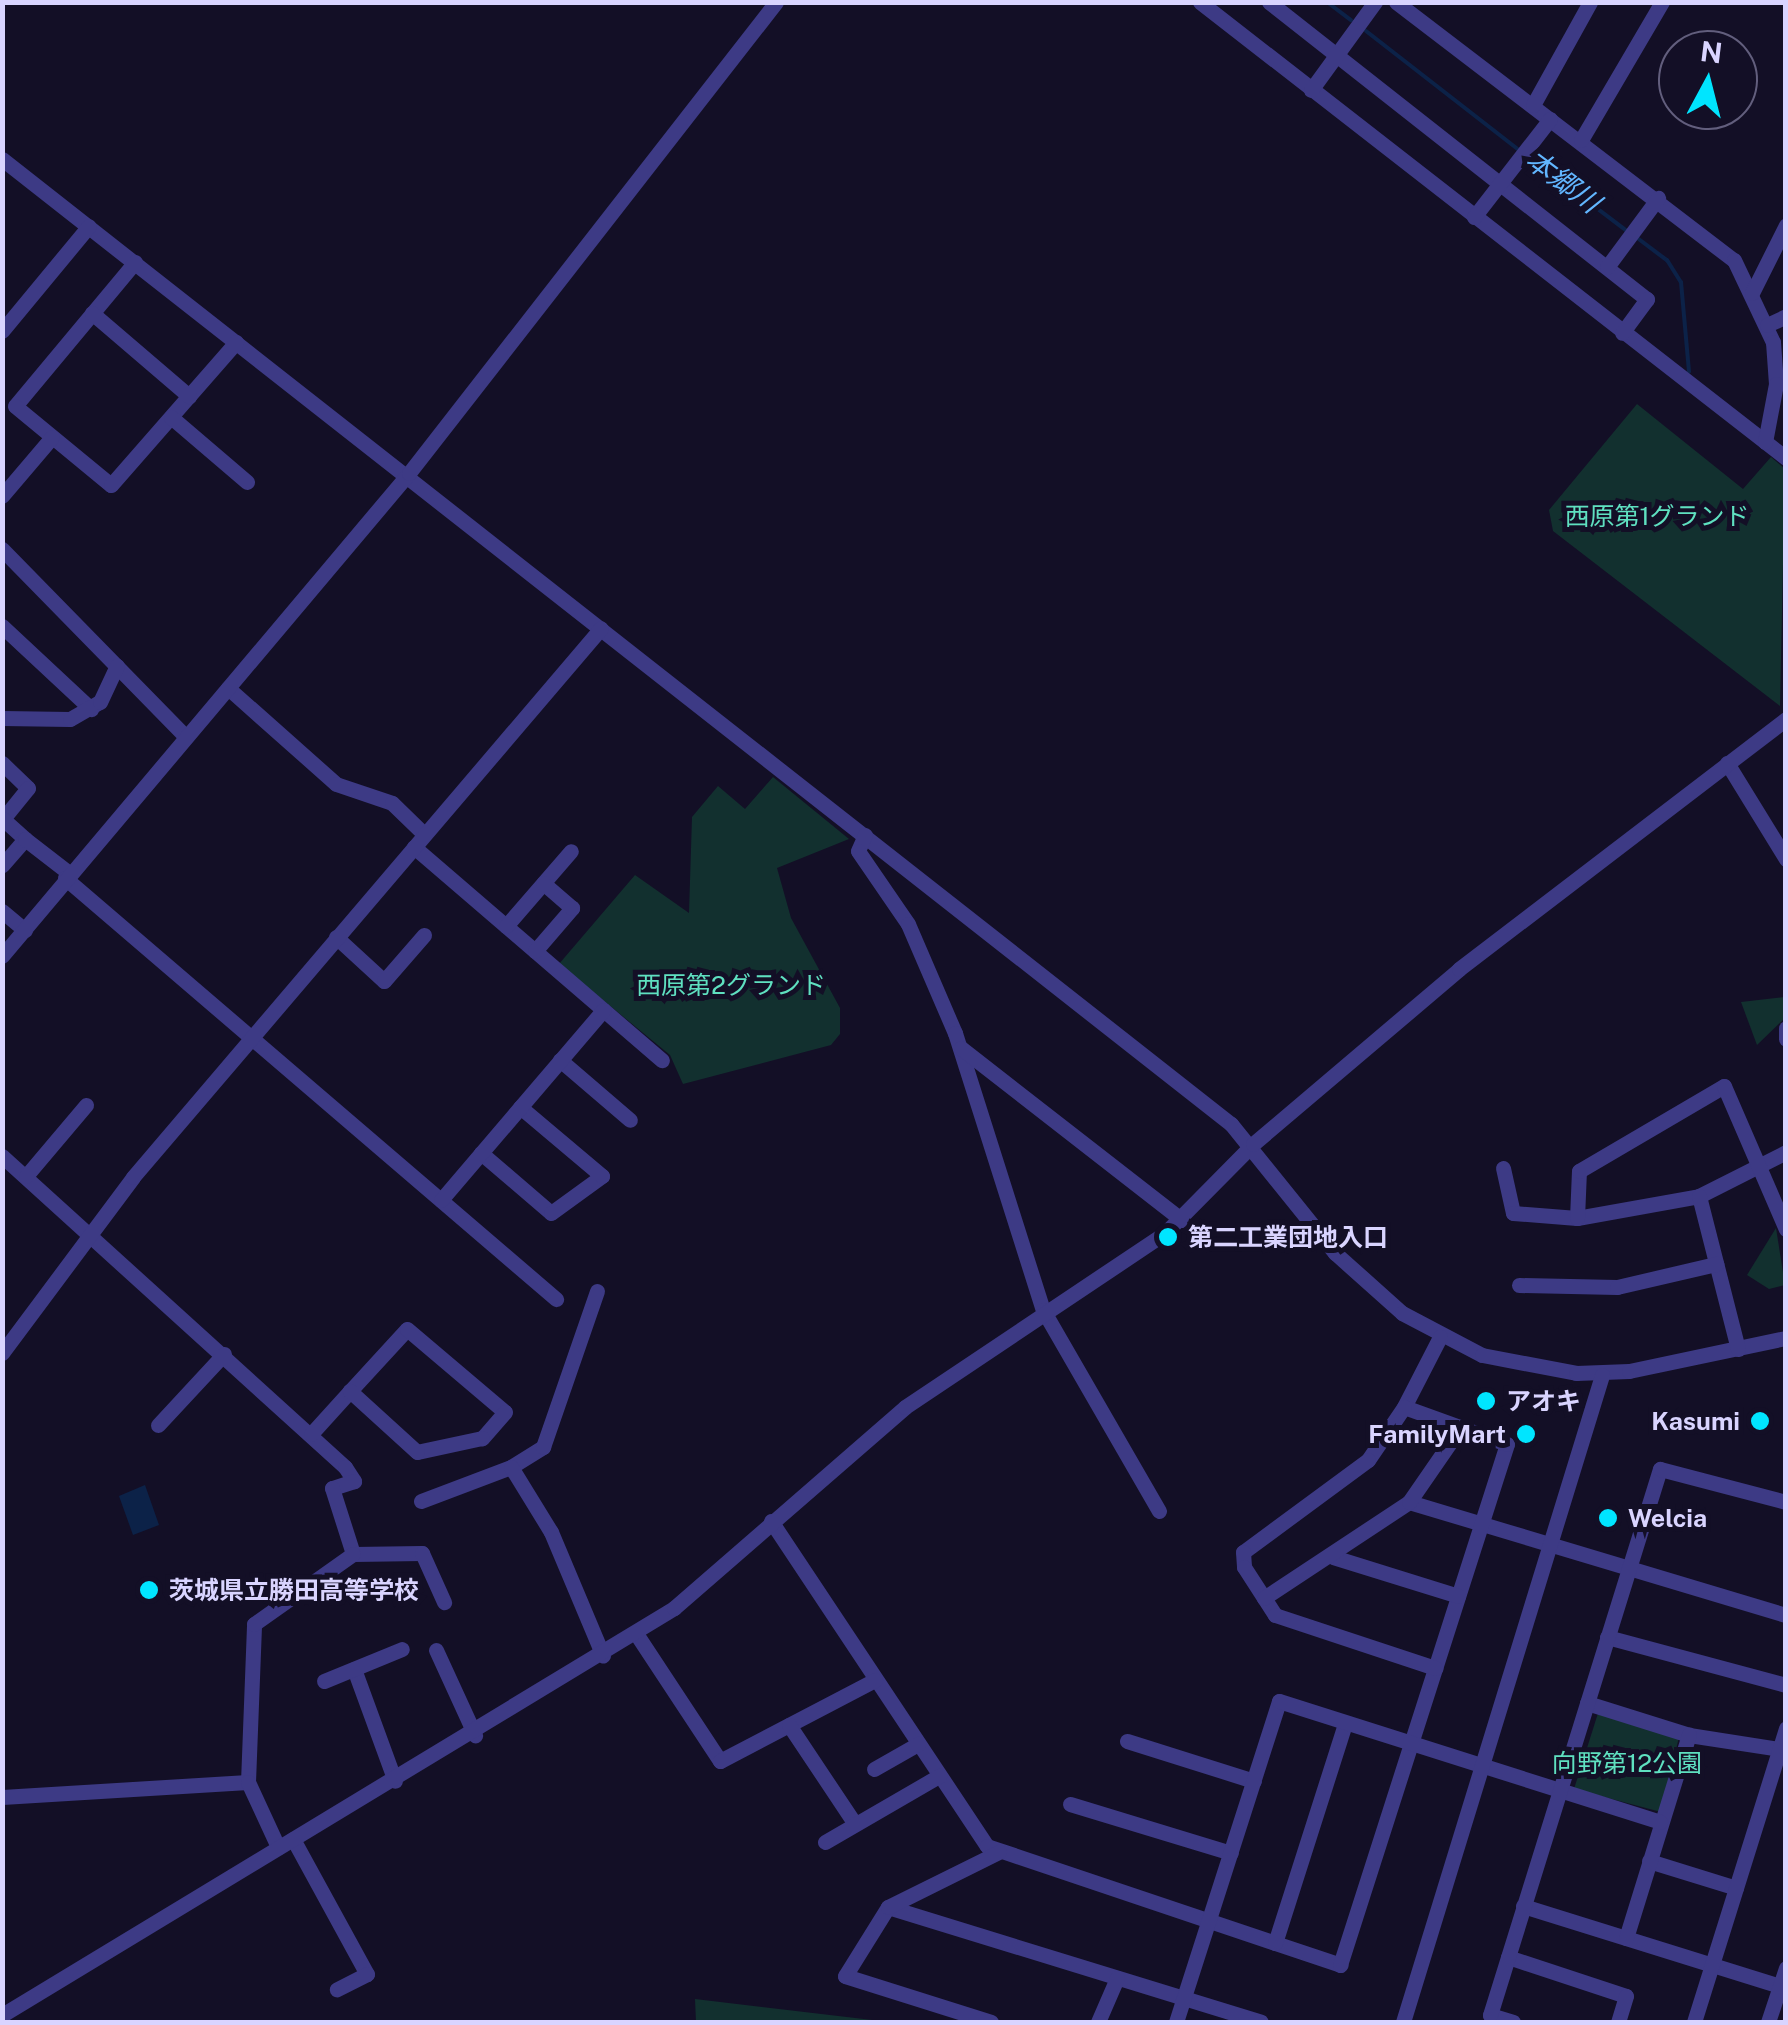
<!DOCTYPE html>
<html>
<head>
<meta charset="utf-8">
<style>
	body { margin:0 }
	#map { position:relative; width:1788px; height:2025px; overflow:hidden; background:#130f26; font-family:"Public Sans","Noto Sans JP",sans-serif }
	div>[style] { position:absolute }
	.green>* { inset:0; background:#12302f }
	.water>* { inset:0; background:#0c2248 }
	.stream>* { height:4px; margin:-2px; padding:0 2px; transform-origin:2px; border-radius:2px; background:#0c2248 }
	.minor>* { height:15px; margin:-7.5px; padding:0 7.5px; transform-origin:7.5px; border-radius:7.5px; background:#3d3a85 }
	.dots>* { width:28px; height:28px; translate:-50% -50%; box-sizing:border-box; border:5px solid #130f26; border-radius:50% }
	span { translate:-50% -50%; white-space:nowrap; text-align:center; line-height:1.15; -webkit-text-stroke:10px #130f26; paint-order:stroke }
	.park-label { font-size:25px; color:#5fe0c0 }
	.poi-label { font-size:25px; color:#d9d4ff; font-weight:700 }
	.left { translate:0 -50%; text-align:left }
	.right { translate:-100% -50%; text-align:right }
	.water-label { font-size:28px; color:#62b6ff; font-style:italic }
	.frame { position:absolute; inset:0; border:5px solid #d9d4ff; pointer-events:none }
	.north { position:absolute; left:1658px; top:30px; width:100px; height:100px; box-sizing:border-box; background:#130f26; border:2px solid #625e7d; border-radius:50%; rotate:7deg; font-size:28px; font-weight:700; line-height:40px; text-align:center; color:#d9d4ff }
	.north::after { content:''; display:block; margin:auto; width:35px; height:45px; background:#00e5ff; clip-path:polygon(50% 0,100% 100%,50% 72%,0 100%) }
</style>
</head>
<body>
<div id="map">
	<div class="green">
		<i style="clip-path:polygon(1637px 404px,1743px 489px,1771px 457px,1785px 469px,1780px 706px,1553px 531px,1549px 510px)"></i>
		<i style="clip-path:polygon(773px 777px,849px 839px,777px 868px,791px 918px,840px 1008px,840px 1034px,831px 1045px,683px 1084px,670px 1055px,559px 964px,635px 875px,689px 913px,692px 817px,718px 786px,745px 809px)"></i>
		<i style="clip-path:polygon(1785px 997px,1785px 1018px,1757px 1045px,1741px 1002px)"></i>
		<i style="clip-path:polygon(1776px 1228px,1785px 1285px,1769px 1289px,1747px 1275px)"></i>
		<i style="clip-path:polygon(1599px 1710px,1679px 1737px,1661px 1812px,1574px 1789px)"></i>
		<i style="clip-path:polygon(695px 1999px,889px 2022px,696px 2022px)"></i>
	</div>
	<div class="water">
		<i style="clip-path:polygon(145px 1485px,159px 1525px,133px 1535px,119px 1496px)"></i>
	</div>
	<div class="stream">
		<i style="left:1327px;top:2px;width:30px;rotate:37deg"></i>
		<i style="left:1366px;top:31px;width:195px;rotate:37.9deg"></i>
		<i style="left:1528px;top:156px;width:126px;rotate:37.2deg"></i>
		<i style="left:1636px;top:237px;width:39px;rotate:37deg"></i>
		<i style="left:1667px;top:260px;width:26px;rotate:58deg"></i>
		<i style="left:1681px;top:282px;width:90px;rotate:84.9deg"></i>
	</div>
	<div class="minor">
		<i style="left:1200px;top:2px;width:743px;rotate:37.89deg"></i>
		<i style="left:1269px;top:2px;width:481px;rotate:38.2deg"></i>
		<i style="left:1647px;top:299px;width:42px;rotate:126.3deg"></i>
		<i style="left:1396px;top:2px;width:425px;rotate:37.4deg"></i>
		<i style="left:1734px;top:260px;width:91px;rotate:64.6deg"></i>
		<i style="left:1773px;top:342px;width:42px;rotate:85.9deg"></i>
		<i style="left:1776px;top:384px;width:59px;rotate:100.7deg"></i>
		<i style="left:1311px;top:90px;width:109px;rotate:-54deg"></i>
		<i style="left:1533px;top:105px;width:118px;rotate:-61deg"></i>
		<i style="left:1581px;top:140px;width:160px;rotate:-59.6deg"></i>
		<i style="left:2px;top:159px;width:1563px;rotate:38.14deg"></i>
		<i style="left:1231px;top:1124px;width:166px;rotate:51.1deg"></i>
		<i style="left:1335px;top:1253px;width:90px;rotate:41.8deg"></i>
		<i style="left:1402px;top:1313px;width:90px;rotate:27.7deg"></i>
		<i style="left:1482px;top:1355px;width:96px;rotate:10.8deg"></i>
		<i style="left:1576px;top:1373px;width:53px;rotate:-2.2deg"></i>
		<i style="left:1629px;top:1371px;width:160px;rotate:-11.9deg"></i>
		<i style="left:1474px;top:217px;width:124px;rotate:-52.2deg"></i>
		<i style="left:135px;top:262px;width:187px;rotate:129.8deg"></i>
		<i style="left:15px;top:406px;width:124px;rotate:39.5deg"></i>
		<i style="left:111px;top:485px;width:190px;rotate:-48.8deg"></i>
		<i style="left:1607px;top:267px;width:86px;rotate:-53.5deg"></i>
		<i style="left:1752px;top:293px;width:76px;rotate:-63.4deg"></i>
		<i style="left:92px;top:313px;width:128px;rotate:40.6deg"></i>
		<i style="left:1767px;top:325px;width:21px;rotate:-25deg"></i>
		<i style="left:2px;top:331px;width:136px;rotate:-50.4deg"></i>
		<i style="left:171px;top:417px;width:100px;rotate:40.5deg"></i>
		<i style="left:2px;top:496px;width:77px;rotate:-49.7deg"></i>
		<i style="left:2px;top:549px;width:263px;rotate:45.6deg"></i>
		<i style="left:2px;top:626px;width:122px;rotate:43deg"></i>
		<i style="left:228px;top:688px;width:144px;rotate:41.6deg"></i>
		<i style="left:336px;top:784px;width:59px;rotate:18.7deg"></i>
		<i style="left:392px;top:803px;width:45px;rotate:44.1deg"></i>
		<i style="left:2px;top:718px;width:68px;rotate:0.8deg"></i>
		<i style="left:70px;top:719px;width:34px;rotate:-30deg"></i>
		<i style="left:100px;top:702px;width:40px;rotate:-65deg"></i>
		<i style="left:2px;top:763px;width:36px;rotate:44deg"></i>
		<i style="left:28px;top:788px;width:40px;rotate:129deg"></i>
		<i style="left:3px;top:819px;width:30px;rotate:42deg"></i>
		<i style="left:25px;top:839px;width:35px;rotate:131deg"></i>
		<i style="left:1727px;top:763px;width:113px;rotate:58.4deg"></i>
		<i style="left:865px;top:835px;width:17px;rotate:114deg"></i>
		<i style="left:858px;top:851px;width:88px;rotate:55.6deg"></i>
		<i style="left:908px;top:924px;width:119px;rotate:66.7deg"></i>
		<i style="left:955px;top:1033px;width:291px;rotate:72.4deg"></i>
		<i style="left:1043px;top:1310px;width:232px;rotate:60deg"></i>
		<i style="left:25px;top:839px;width:56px;rotate:37.7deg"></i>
		<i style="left:414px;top:847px;width:327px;rotate:40.7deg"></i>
		<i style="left:65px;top:878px;width:647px;rotate:40.61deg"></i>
		<i style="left:2px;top:911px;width:30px;rotate:40deg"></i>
		<i style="left:506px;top:926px;width:99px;rotate:-49.1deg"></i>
		<i style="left:336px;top:937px;width:65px;rotate:42.5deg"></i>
		<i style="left:384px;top:981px;width:61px;rotate:-49deg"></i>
		<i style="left:535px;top:951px;width:57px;rotate:-49.3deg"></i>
		<i style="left:572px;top:908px;width:38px;rotate:-139deg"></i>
		<i style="left:2px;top:956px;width:632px;rotate:-49.88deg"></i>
		<i style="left:409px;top:473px;width:597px;rotate:-52.07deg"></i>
		<i style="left:1786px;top:1028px;width:11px;rotate:90deg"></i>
		<i style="left:961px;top:1048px;width:280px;rotate:37.9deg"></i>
		<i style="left:560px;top:1060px;width:92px;rotate:40.6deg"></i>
		<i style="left:481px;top:1153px;width:92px;rotate:40.6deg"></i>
		<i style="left:551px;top:1213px;width:63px;rotate:-36deg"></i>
		<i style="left:602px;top:1176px;width:107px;rotate:-139.9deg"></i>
		<i style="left:2px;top:1156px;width:463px;rotate:42.2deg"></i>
		<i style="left:345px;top:1467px;width:17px;rotate:57deg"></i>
		<i style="left:354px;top:1481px;width:23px;rotate:162deg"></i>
		<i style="left:332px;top:1488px;width:69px;rotate:72.3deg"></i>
		<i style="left:353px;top:1554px;width:69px;rotate:-0.8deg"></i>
		<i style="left:422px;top:1553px;width:54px;rotate:65.8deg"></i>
		<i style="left:1503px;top:1168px;width:46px;rotate:77.5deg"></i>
		<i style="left:1513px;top:1213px;width:64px;rotate:4.5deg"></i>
		<i style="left:1577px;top:1218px;width:124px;rotate:-10.2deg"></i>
		<i style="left:1699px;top:1196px;width:97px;rotate:-26.8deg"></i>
		<i style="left:26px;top:1176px;width:93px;rotate:-49.8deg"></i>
		<i style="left:1699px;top:1196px;width:158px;rotate:75.7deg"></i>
		<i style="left:441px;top:1200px;width:250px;rotate:-49.5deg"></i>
		<i style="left:1577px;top:1218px;width:47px;rotate:-87.6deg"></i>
		<i style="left:1579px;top:1171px;width:168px;rotate:-30.4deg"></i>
		<i style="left:1724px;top:1086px;width:156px;rotate:66.6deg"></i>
		<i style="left:1519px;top:1285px;width:98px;rotate:1.2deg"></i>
		<i style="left:1617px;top:1287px;width:102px;rotate:-13.1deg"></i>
		<i style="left:2px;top:1353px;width:219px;rotate:-53.3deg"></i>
		<i style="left:133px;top:1177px;width:721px;rotate:-49.55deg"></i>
		<i style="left:1404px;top:1407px;width:79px;rotate:-62.8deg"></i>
		<i style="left:158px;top:1425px;width:97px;rotate:-47.1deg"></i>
		<i style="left:311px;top:1434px;width:58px;rotate:-47.8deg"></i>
		<i style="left:350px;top:1391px;width:84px;rotate:-47.4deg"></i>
		<i style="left:407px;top:1329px;width:128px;rotate:40.3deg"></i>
		<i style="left:505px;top:1412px;width:35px;rotate:131deg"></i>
		<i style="left:482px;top:1438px;width:66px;rotate:167.8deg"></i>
		<i style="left:417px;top:1452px;width:91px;rotate:-137.7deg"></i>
		<i style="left:511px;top:1467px;width:38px;rotate:-32deg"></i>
		<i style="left:543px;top:1447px;width:165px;rotate:-70.9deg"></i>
		<i style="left:421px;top:1501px;width:96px;rotate:-20.7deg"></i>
		<i style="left:511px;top:1467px;width:76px;rotate:58.4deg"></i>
		<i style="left:551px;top:1532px;width:134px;rotate:67.2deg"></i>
		<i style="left:1409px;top:1502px;width:394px;rotate:16.7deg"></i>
		<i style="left:771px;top:1521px;width:390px;rotate:56.4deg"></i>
		<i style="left:987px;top:1846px;width:373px;rotate:18.6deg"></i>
		<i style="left:1340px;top:1965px;width:547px;rotate:-72.23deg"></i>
		<i style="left:1507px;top:1444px;width:109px;rotate:-160.2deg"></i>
		<i style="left:1404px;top:1407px;width:64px;rotate:124.2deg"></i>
		<i style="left:1368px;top:1460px;width:155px;rotate:143.6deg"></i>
		<i style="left:1243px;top:1552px;width:15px;rotate:86deg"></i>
		<i style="left:1244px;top:1567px;width:57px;rotate:57.1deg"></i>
		<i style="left:1275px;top:1615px;width:169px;rotate:18.3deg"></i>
		<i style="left:1333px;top:1557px;width:131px;rotate:17.3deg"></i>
		<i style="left:1264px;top:1598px;width:174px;rotate:-33.5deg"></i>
		<i style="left:1409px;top:1502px;width:86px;rotate:-55.4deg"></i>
		<i style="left:637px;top:1635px;width:151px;rotate:56.6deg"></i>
		<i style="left:720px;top:1761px;width:175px;rotate:-27.6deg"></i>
		<i style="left:1607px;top:1637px;width:185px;rotate:15deg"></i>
		<i style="left:436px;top:1650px;width:94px;rotate:65.4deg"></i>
		<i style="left:354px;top:1669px;width:119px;rotate:69.9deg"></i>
		<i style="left:324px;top:1681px;width:84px;rotate:-22.3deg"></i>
		<i style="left:1587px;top:1703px;width:107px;rotate:17.4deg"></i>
		<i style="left:1689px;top:1735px;width:98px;rotate:8.8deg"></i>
		<i style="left:789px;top:1725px;width:119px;rotate:56.3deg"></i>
		<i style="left:1127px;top:1741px;width:133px;rotate:17.5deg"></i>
		<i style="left:874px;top:1769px;width:51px;rotate:-29.6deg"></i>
		<i style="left:248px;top:1782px;width:158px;rotate:-87.8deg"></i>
		<i style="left:254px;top:1624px;width:121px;rotate:-35.3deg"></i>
		<i style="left:2px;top:1797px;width:246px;rotate:-3.5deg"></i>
		<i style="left:248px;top:1782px;width:72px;rotate:65.2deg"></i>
		<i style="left:1070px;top:1804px;width:168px;rotate:16.9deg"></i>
		<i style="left:293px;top:1839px;width:154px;rotate:61.3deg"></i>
		<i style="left:367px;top:1974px;width:34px;rotate:153deg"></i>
		<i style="left:825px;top:1842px;width:132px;rotate:-30.1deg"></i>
		<i style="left:1649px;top:1861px;width:91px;rotate:17.2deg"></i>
		<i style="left:1523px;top:1906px;width:275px;rotate:17.3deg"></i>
		<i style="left:888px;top:1907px;width:390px;rotate:17.1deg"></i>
		<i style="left:1626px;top:1938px;width:213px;rotate:-72.8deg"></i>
		<i style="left:1275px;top:1943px;width:231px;rotate:-72.3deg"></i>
		<i style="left:1508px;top:1957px;width:124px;rotate:18.3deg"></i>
		<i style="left:1626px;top:1996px;width:27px;rotate:107deg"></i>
		<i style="left:2px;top:2015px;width:786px;rotate:-31.2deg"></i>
		<i style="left:674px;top:1608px;width:306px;rotate:-41deg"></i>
		<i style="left:905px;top:1407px;width:313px;rotate:-33.8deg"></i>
		<i style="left:1165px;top:1233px;width:125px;rotate:-45.3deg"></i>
		<i style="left:1253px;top:1144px;width:270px;rotate:-40.3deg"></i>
		<i style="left:1459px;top:969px;width:412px;rotate:-37.4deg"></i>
		<i style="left:991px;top:2022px;width:153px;rotate:-162.5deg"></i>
		<i style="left:845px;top:1976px;width:81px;rotate:-58.1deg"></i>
		<i style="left:888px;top:1907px;width:124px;rotate:-26.4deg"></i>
		<i style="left:1098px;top:2022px;width:48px;rotate:-66.6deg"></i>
		<i style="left:1176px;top:2022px;width:337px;rotate:-72.2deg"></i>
		<i style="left:1279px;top:1701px;width:400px;rotate:17.6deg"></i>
		<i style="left:1403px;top:2022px;width:677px;rotate:-72.9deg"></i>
		<i style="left:1513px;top:2022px;width:24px;rotate:-163deg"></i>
		<i style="left:1490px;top:2015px;width:572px;rotate:-72.71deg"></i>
		<i style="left:1660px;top:1469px;width:130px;rotate:14.7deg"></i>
		<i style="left:1694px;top:2022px;width:308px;rotate:-72.6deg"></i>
		<i style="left:1768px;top:2022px;width:57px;rotate:-71.6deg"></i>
	</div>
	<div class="dots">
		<i style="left:1168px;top:1237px;background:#00e5ff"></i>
		<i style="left:1486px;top:1401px;background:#00e5ff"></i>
		<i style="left:1760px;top:1421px;background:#00e5ff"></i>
		<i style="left:1526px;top:1434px;background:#00e5ff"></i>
		<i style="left:1608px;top:1518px;background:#00e5ff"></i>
		<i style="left:149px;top:1590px;background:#00e5ff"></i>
	</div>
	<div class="park-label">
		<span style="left:1657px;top:516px">西原第1グランド</span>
		<span style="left:731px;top:985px">西原第2グランド</span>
		<span style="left:1627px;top:1763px">向野第12公園</span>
	</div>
	<div class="poi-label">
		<span class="left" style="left:1188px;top:1237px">第二工業団地入口</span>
		<span class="left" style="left:1506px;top:1401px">アオキ</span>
		<span class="right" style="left:1740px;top:1421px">Kasumi</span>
		<span class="right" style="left:1506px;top:1434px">FamilyMart</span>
		<span class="left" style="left:1628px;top:1518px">Welcia</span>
		<span class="left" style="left:169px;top:1590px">茨城県立勝田高等学校</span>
	</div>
	<div class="water-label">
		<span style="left:1563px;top:181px;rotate:37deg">本郷川</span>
	</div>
	<div class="frame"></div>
	<div class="north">N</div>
</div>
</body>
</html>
